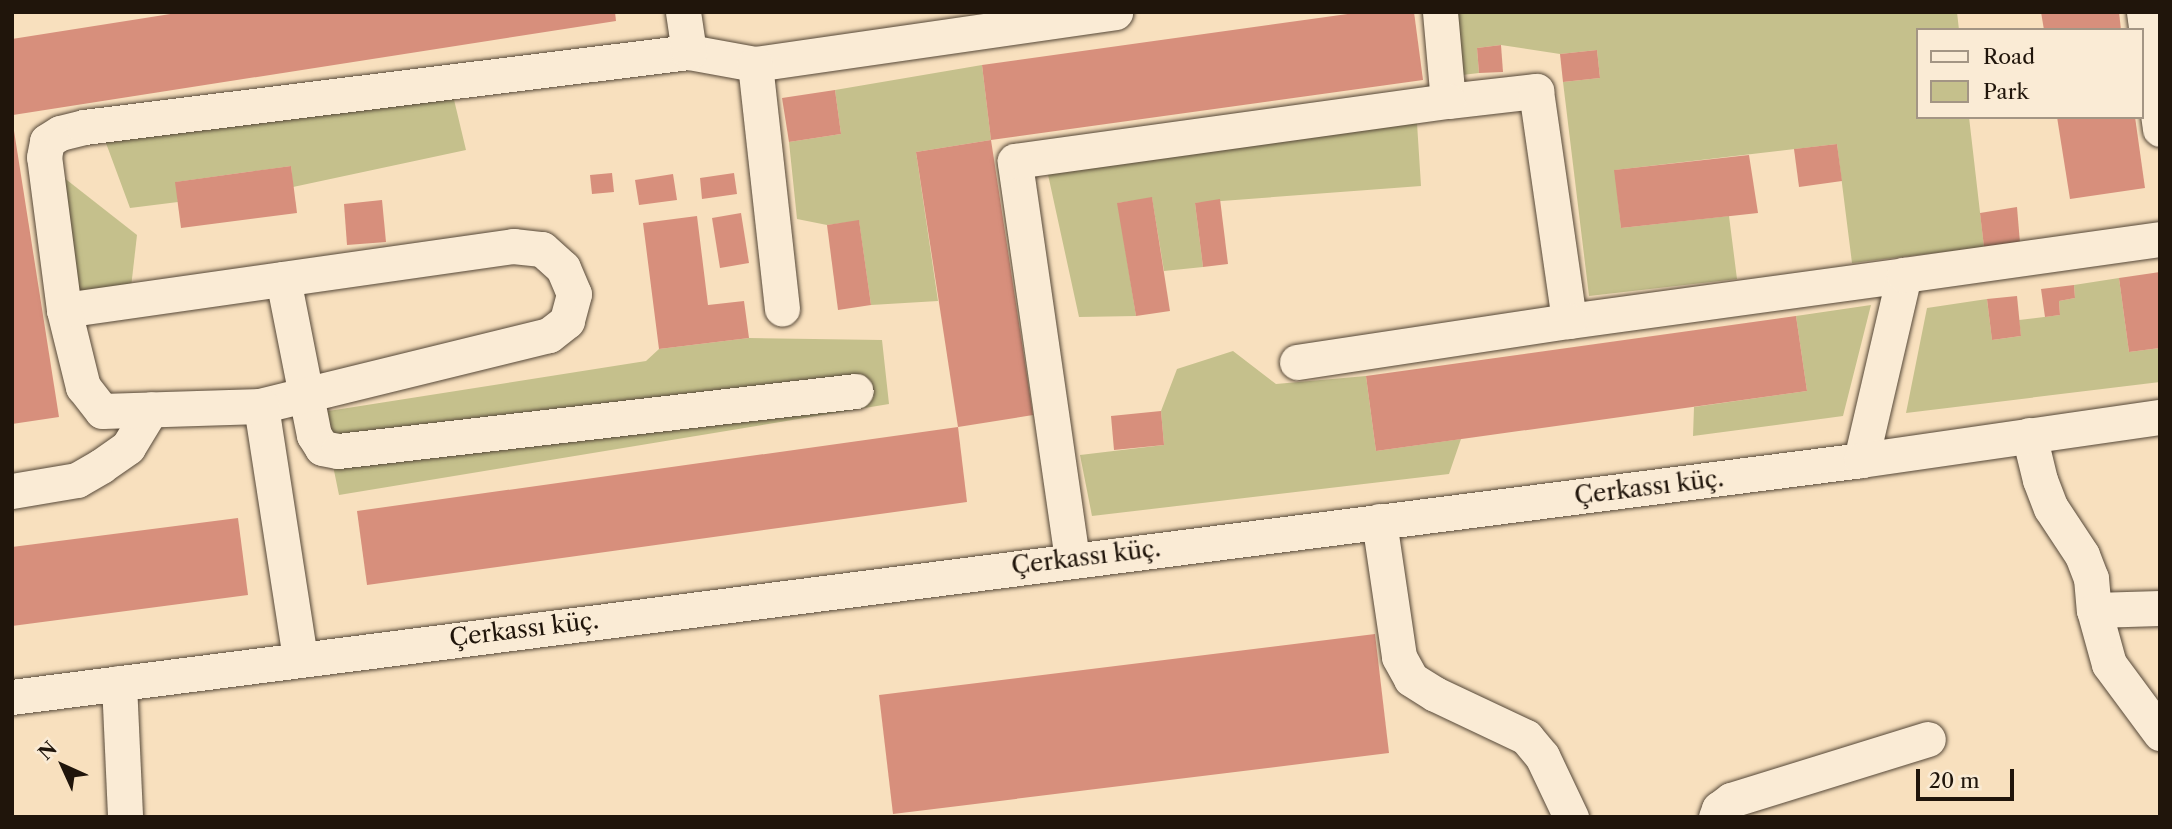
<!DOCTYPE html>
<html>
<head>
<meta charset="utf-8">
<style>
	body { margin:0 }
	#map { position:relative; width:2172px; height:829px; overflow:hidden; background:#f8e0be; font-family:"Libre Caslon Text",serif }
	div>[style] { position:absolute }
	.green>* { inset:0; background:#c5c08c }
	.building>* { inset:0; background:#d78f7c }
	.roads { filter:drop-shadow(0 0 2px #564838) drop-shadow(0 0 2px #564838) }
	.minor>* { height:35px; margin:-17.5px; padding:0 17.5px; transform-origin:17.5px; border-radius:17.5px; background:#faebd5 }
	span { translate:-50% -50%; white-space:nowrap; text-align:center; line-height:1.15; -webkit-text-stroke:6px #faebd5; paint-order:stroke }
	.street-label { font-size:24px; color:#20150b }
	.frame { position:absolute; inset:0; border:14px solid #20150b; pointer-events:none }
	.legend { position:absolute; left:1916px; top:28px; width:228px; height:91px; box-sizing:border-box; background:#faebd5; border:2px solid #a39584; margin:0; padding:9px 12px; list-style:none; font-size:21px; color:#20150b }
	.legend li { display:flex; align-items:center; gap:14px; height:35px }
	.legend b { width:35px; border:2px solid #a39584 }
	.north { position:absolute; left:28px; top:731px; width:70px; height:70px; -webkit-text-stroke:5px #faebd5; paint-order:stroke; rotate:315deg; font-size:19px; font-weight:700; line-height:28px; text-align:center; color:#20150b }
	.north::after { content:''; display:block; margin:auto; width:24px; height:32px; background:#20150b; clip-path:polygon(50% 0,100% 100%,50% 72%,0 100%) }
	.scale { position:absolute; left:1916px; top:769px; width:98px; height:32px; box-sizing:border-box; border:4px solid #20150b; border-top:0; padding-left:9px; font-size:21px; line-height:24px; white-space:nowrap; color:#20150b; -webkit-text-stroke:5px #faebd5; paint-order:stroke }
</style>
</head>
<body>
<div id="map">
	<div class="green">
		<i style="clip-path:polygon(1440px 12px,1957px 12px,1959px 30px,1918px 30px,1918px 117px,1969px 117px,1984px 247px,1852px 263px,1837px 144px,1615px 170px,1621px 228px,1729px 216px,1737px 279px,1589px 296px,1563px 82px,1600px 78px,1597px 50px,1560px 54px,1501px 45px,1477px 48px,1479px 73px,1446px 77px)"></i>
		<i style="clip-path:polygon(982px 65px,991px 140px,916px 152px,938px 301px,871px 305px,859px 221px,827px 225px,797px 219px,789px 142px,841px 134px,835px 90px)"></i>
		<i style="clip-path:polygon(451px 87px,466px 150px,293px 187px,291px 166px,176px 182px,178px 202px,130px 208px,103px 135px)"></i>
		<i style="clip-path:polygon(1417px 123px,1421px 186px,1195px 203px,1203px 267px,1164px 271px,1152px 198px,1118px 203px,1136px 316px,1079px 317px,1047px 170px)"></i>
		<i style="clip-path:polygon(49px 166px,137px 235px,129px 305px,74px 314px)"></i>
		<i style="clip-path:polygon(2119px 278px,2129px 352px,2160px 348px,2160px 382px,1906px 413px,1927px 308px,1987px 299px,1992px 340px,2021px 336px,2019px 320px,2060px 315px,2059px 301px,2075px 298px,2074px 285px)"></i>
		<i style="clip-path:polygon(1871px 305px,1843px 416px,1693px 436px,1694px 407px,1807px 391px,1796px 316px)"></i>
		<i style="clip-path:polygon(749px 338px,882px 340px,889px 404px,339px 495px,322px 412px,646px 361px,659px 349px)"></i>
		<i style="clip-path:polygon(1233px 351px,1276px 384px,1366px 376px,1376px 451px,1461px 439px,1449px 474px,1092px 516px,1080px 455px,1164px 445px,1161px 411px,1177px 369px)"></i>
	</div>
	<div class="building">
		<i style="clip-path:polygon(183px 12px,615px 12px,616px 21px,13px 115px,12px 39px)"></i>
		<i style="clip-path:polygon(1362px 12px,1414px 12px,1423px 80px,991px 140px,982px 65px)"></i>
		<i style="clip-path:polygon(2041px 12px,2119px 12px,2121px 30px,2044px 30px)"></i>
		<i style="clip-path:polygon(1501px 45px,1503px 72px,1479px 73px,1477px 48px)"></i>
		<i style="clip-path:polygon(1597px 50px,1600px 78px,1563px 82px,1560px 54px)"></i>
		<i style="clip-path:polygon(835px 90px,841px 134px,789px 142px,782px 98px)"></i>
		<i style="clip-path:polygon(2057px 117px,2135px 117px,2145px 188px,2070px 199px)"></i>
		<i style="clip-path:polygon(12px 118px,59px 417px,12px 424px)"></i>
		<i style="clip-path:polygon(991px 140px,1033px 415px,958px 427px,916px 152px)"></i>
		<i style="clip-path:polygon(1837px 144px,1842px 181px,1799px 187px,1794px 149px)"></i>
		<i style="clip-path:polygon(1749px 155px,1758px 213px,1621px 228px,1614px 170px)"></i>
		<i style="clip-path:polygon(291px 166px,297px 213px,181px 228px,175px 182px)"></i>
		<i style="clip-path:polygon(612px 173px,614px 192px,592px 194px,590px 175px)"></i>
		<i style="clip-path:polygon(734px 173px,737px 194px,702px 199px,700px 178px)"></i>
		<i style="clip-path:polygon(673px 174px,677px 200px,639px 205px,635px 180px)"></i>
		<i style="clip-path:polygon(1152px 197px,1170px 311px,1136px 316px,1117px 203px)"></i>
		<i style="clip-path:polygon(1220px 199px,1228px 264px,1203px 267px,1195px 203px)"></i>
		<i style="clip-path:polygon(382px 200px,386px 242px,347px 245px,344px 204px)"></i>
		<i style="clip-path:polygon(2017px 207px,2020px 243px,1984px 247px,1980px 213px)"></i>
		<i style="clip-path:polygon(741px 213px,749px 263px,720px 268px,712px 218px)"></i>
		<i style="clip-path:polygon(697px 216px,708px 305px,744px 301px,749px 338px,659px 349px,643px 223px)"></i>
		<i style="clip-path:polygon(859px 220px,871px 305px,838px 310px,827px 225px)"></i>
		<i style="clip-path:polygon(2160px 272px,2160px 348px,2129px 352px,2119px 278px)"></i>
		<i style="clip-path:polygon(2074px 285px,2075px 298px,2059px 301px,2060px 315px,2045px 317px,2041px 289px)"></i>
		<i style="clip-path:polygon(2017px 296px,2021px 336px,1992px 340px,1987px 299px)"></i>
		<i style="clip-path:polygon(1796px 316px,1807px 391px,1376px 451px,1366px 376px)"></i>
		<i style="clip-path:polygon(1161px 411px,1164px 445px,1114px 450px,1111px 416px)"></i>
		<i style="clip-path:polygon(958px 427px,967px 502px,367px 585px,357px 511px)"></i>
		<i style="clip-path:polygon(238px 518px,248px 595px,12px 626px,12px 547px)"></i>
		<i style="clip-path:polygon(1375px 634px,1389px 753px,893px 814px,879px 695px)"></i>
	</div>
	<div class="roads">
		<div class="minor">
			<i style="left:1440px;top:12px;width:89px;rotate:84.9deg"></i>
			<i style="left:1448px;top:101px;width:89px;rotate:-6.5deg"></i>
			<i style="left:1536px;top:91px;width:232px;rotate:81.8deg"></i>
			<i style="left:1569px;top:321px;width:338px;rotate:-7.8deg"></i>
			<i style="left:1904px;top:275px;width:190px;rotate:103.1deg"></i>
			<i style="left:2144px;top:12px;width:118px;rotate:82.2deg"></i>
			<i style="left:689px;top:52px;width:67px;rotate:10.3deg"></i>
			<i style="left:755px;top:64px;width:364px;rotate:-8.2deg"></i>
			<i style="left:755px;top:64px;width:246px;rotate:83.7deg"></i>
			<i style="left:1904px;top:275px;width:259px;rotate:-8deg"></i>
			<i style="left:283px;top:279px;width:159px;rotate:78.8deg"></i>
			<i style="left:314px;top:435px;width:15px;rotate:58deg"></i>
			<i style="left:322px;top:448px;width:16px;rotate:11deg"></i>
			<i style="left:338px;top:451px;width:521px;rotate:-6.61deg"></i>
			<i style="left:64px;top:310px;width:454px;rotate:-8.1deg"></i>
			<i style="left:513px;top:246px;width:29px;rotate:6deg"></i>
			<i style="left:542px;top:249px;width:28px;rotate:42deg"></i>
			<i style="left:563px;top:268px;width:28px;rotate:67deg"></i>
			<i style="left:574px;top:294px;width:28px;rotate:105deg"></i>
			<i style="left:567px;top:321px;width:23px;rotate:142deg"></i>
			<i style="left:549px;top:335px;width:297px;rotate:166.2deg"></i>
			<i style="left:1297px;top:362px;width:275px;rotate:-8.6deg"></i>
			<i style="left:2029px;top:435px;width:46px;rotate:76.3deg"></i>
			<i style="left:2040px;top:480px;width:30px;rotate:69deg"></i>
			<i style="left:2051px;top:508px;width:56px;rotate:56.6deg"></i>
			<i style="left:2082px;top:555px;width:25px;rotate:69deg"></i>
			<i style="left:2091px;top:578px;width:32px;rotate:85deg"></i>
			<i style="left:2094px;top:610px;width:56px;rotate:74.5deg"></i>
			<i style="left:2109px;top:664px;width:86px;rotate:53.5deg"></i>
			<i style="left:12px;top:491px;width:66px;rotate:-9.6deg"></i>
			<i style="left:77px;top:480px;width:28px;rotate:-30deg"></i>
			<i style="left:101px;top:466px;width:33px;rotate:-35deg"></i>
			<i style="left:128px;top:447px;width:44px;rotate:-58.8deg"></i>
			<i style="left:1379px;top:521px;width:137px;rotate:81.6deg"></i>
			<i style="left:1399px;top:657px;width:25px;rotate:61deg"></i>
			<i style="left:1411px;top:679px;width:28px;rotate:32deg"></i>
			<i style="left:1435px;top:694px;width:101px;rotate:25.3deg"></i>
			<i style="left:1526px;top:737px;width:25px;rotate:50deg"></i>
			<i style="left:1542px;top:756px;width:68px;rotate:64.6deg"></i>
			<i style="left:1072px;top:559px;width:402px;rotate:-98.2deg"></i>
			<i style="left:1015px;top:161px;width:437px;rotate:-7.9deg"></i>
			<i style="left:2094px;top:610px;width:66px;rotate:-1.7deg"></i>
			<i style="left:300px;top:658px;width:255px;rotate:-98.8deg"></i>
			<i style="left:261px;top:406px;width:159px;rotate:178.2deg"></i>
			<i style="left:102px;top:411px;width:31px;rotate:-128deg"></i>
			<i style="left:83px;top:387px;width:79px;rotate:-103.9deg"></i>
			<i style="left:64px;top:310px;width:154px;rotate:-97.4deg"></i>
			<i style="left:44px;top:157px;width:16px;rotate:-79deg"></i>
			<i style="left:47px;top:141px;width:15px;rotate:-32deg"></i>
			<i style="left:60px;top:133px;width:25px;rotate:-14deg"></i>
			<i style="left:84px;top:127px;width:610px;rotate:-7.07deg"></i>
			<i style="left:689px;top:52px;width:40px;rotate:-98.5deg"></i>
			<i style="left:119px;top:683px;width:134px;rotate:87.4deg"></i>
			<i style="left:12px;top:697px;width:1864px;rotate:-7.3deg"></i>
			<i style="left:1861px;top:460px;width:302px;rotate:-8.2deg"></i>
			<i style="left:1716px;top:817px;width:9px;rotate:-69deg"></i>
			<i style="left:1719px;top:809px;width:15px;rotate:-37deg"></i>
			<i style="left:1731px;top:800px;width:206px;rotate:-17.2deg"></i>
		</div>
	</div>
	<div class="street-label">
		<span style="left:1649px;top:487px;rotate:-7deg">Çerkassı küç.</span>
		<span style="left:1086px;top:557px;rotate:-7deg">Çerkassı küç.</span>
		<span style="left:524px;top:629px;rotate:-7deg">Çerkassı küç.</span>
	</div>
	<div class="frame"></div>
	<ul class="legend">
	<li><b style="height:9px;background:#faebd5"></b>Road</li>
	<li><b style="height:19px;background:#c5c08c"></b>Park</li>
	</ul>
	<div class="north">N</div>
	<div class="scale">20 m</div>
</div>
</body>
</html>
